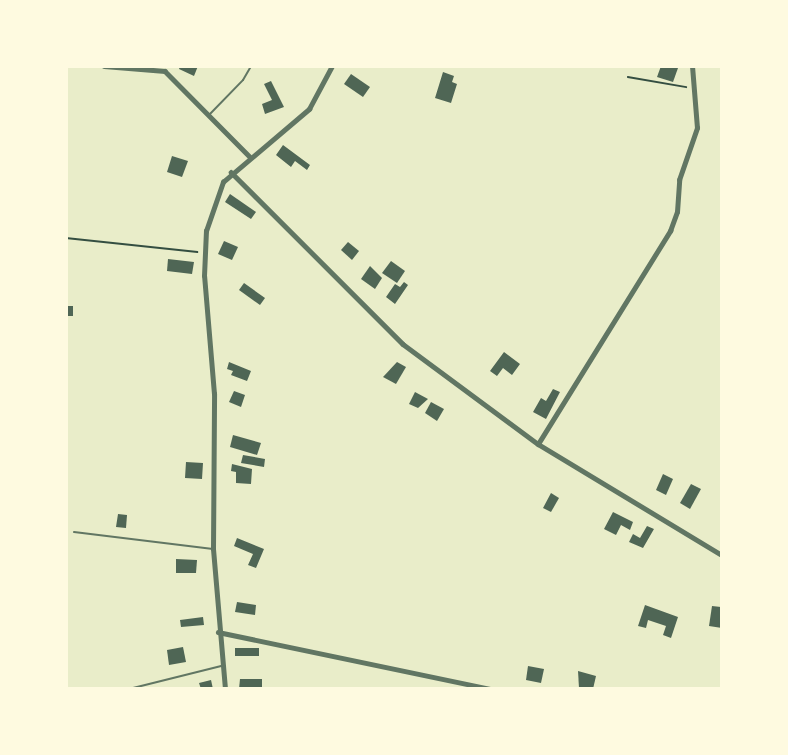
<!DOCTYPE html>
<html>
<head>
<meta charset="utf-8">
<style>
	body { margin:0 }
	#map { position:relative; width:788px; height:755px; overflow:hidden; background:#e9edc9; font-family:Arial,sans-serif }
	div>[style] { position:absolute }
	.building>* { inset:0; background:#4f6655 }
	.path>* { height:1.5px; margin:-0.75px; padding:0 0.75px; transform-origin:0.75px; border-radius:0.75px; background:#344e41 }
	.service>* { height:2px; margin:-1px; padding:0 1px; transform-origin:1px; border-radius:1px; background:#617663 }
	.minor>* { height:4.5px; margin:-2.25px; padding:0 2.25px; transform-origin:2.25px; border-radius:2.25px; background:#617663 }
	span { translate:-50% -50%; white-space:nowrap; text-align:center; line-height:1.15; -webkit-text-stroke:5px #fefae0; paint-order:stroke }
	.frame { position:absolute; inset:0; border:68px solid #fefae0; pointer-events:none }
</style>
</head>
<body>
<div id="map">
	<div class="building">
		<i style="clip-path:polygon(180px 66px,198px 66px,194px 76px,179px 69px)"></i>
		<i style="clip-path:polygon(661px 66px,678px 68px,673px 82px,657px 77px)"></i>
		<i style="clip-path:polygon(443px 72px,454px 76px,452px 82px,457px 84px,451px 103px,435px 98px)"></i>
		<i style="clip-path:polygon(351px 74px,370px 87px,363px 97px,344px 84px)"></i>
		<i style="clip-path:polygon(271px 81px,284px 107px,265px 114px,262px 104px,272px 100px,264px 84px)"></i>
		<i style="clip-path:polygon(283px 145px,310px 165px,307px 170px,295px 161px,291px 167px,276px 155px)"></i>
		<i style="clip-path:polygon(172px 156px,188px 161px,182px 177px,167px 172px)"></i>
		<i style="clip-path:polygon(230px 194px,256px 212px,251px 219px,225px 202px)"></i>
		<i style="clip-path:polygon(224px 241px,238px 247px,232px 260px,218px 254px)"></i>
		<i style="clip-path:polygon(348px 242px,359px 251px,352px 260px,341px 250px)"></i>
		<i style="clip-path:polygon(168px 259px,194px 262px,192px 274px,167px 271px)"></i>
		<i style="clip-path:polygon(391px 261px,405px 271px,397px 283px,382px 273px)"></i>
		<i style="clip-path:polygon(370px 266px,382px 278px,375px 289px,361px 279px)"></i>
		<i style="clip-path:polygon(404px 282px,408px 285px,395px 304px,386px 297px,395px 284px,400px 287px)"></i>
		<i style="clip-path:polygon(244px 283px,265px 298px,260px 305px,239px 290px)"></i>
		<i style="clip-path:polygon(66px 306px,73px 306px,73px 316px,66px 316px)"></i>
		<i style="clip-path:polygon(504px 352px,520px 364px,512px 375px,503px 368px,497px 376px,490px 371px)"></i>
		<i style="clip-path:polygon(229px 362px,251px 371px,247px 381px,231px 375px,233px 371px,227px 369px)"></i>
		<i style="clip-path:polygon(397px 362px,406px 367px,396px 384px,383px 377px)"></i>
		<i style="clip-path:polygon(553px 389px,560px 392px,546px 419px,533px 412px,541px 398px,546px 401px)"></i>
		<i style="clip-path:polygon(234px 391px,245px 395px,241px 407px,229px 402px)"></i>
		<i style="clip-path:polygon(415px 392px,428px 399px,418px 408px,409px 404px)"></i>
		<i style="clip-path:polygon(431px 402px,444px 409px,437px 421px,425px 413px)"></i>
		<i style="clip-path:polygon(233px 435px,261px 443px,257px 455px,230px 447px)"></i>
		<i style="clip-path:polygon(243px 455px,265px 459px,264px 467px,241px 463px)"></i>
		<i style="clip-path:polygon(186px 462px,203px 463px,202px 479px,185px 478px)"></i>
		<i style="clip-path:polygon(232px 464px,252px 469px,251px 484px,236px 483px,236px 472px,231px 471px)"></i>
		<i style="clip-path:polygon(663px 474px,673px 479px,666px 495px,656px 490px)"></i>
		<i style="clip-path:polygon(691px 484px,701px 489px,690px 509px,680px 503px)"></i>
		<i style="clip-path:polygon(551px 493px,559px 498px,551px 512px,543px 508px)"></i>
		<i style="clip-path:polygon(613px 512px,633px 522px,630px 530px,621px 525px,616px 535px,604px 529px)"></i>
		<i style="clip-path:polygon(118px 514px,127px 515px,126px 528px,116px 527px)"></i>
		<i style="clip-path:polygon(647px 526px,654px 529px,643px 548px,629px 542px,633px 534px,640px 538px)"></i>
		<i style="clip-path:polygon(237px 538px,264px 549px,256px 568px,248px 565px,253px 554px,234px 546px)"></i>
		<i style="clip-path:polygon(176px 559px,197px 560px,196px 573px,176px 573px)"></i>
		<i style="clip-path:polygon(237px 602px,256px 605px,255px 615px,235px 612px)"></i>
		<i style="clip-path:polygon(645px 605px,678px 617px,671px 638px,663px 635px,666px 626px,648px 620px,646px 628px,638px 626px)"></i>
		<i style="clip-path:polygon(712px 606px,721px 607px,722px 628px,709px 626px)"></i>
		<i style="clip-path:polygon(203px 617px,204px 625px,181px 627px,180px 620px)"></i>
		<i style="clip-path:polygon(183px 647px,186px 662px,169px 665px,167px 650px)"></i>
		<i style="clip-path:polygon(235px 648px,259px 648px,259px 656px,235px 656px)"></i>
		<i style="clip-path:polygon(528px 666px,544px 669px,541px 683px,526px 680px)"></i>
		<i style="clip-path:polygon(578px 671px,596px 676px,593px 689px,579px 688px)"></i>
		<i style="clip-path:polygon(240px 679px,262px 679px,262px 689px,239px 689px)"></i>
		<i style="clip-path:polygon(211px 680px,213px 689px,201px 689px,199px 683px)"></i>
	</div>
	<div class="path">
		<i style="left:628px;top:77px;width:59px;rotate:9.8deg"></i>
		<i style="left:66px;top:238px;width:132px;rotate:6.1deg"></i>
	</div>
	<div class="service">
		<i style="left:209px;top:115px;width:49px;rotate:-45.8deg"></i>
		<i style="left:243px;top:80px;width:16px;rotate:-60deg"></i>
		<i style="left:74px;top:532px;width:140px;rotate:7deg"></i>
		<i style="left:129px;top:689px;width:95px;rotate:-14deg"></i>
	</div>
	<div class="minor">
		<i style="left:104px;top:66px;width:61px;rotate:4.7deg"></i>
		<i style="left:165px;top:71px;width:120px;rotate:45.3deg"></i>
		<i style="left:231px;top:172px;width:243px;rotate:45deg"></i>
		<i style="left:403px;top:344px;width:168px;rotate:36.5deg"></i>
		<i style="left:538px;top:444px;width:215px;rotate:31.1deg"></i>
		<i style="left:538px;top:444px;width:251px;rotate:-58.2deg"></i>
		<i style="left:670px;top:231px;width:20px;rotate:-70deg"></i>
		<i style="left:677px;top:212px;width:32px;rotate:-86deg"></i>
		<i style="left:679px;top:180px;width:55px;rotate:-70.9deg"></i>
		<i style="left:697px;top:128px;width:62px;rotate:-94.6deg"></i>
		<i style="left:218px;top:632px;width:280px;rotate:11.8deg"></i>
		<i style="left:225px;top:689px;width:141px;rotate:-94.9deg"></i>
		<i style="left:213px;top:549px;width:155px;rotate:-89.6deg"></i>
		<i style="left:214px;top:394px;width:118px;rotate:-94.8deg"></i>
		<i style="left:204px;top:276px;width:45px;rotate:-87.5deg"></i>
		<i style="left:206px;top:231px;width:52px;rotate:-70.9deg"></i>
		<i style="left:223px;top:182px;width:113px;rotate:-40.3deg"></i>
		<i style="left:309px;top:109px;width:49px;rotate:-61.9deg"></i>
	</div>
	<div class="frame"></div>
</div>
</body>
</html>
